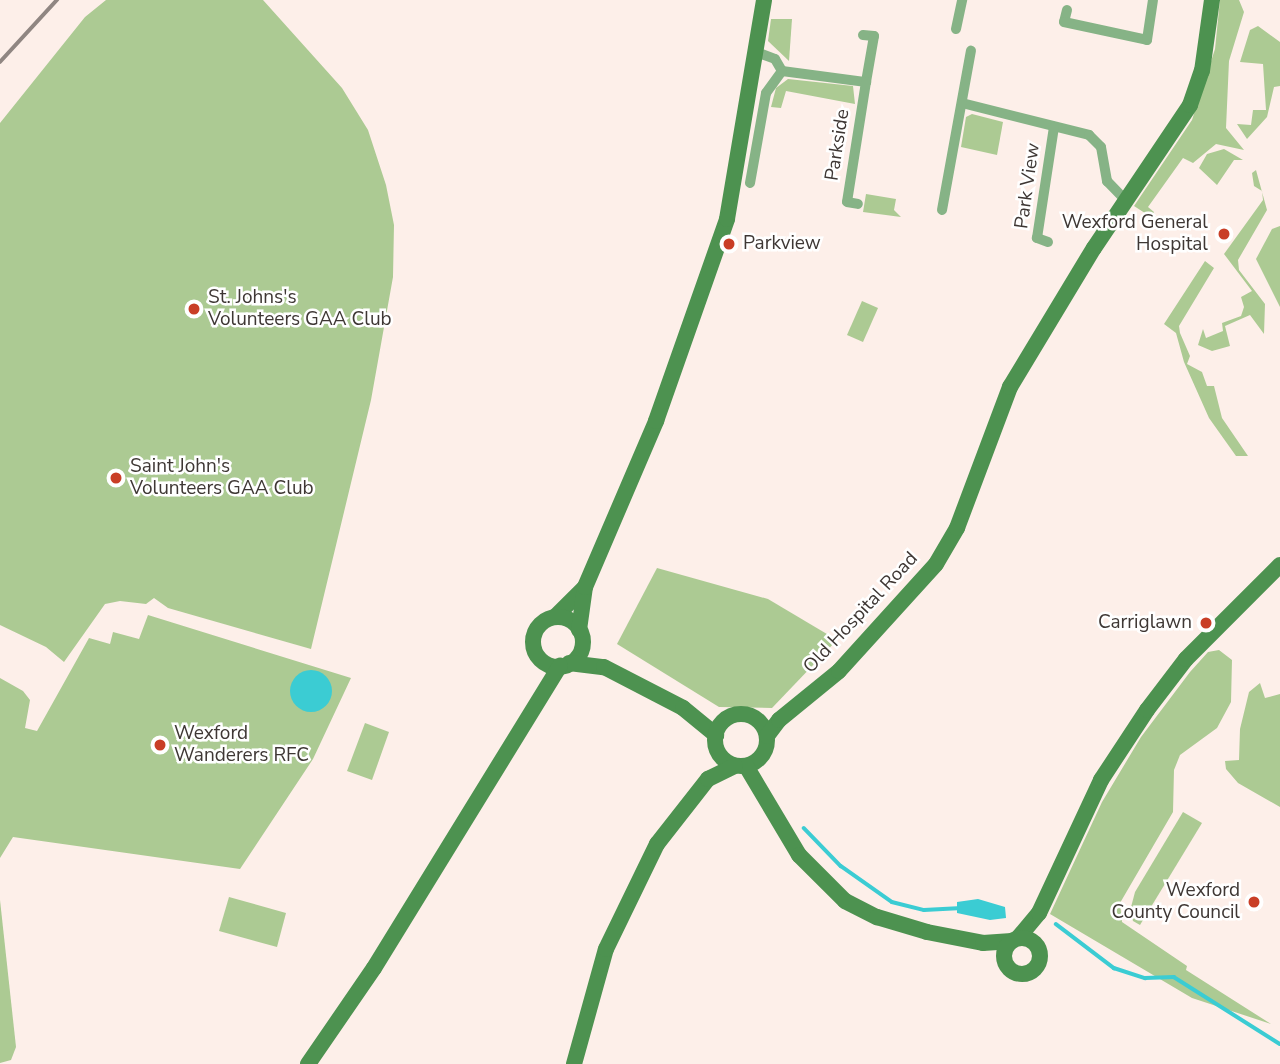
<!DOCTYPE html>
<html>
<head>
<meta charset="utf-8">
<style>
	body { margin:0 }
	#map { position:relative; width:1280px; height:1064px; overflow:hidden; background:#fdefe9; font-family:"Nunito Sans",sans-serif }
	div>[style] { position:absolute }
	.green>* { inset:0; background:#acca93 }
	.water>* { inset:0; background:#3bccd3 }
	.round { border-radius:50% }
	.stream>* { height:3.5px; margin:-1.75px; padding:0 1.75px; transform-origin:1.75px; border-radius:1.75px; background:#3bccd3 }
	.street>* { height:10px; margin:-5px; padding:0 5px; transform-origin:5px; border-radius:5px; background:#86b386 }
	.secondary>* { height:16px; margin:-8px; padding:0 8px; transform-origin:8px; border-radius:8px; background:#4d9250 }
	.secondary>.ring { margin:-8px; padding:0; box-sizing:content-box; background:none; border:16px solid #4d9250; border-radius:50% }
	.rail>* { height:3.5px; margin:-1.75px; padding:0 1.75px; transform-origin:1.75px; border-radius:1.75px; background:#908682 }
	.dots>* { width:19px; height:19px; translate:-50% -50%; box-sizing:border-box; border:4px solid #fff; border-radius:50% }
	span { translate:-50% -50%; white-space:nowrap; text-align:center; line-height:1.15; -webkit-text-stroke:5px #fff; paint-order:stroke }
	.street-label { font-size:19px; color:#3e3734 }
	.poi-label { font-size:19px; color:#3e3734 }
	.right { translate:-100% -50%; text-align:right }
	.left { translate:0 -50%; text-align:left }
</style>
</head>
<body>
<div id="map">
	<div class="green">
		<i style="clip-path:polygon(106px 0,263px 0,342px 88px,368px 130px,386px 185px,394px 225px,393px 277px,371px 400px,311px 649px,168px 608px,154px 598px,146px 604px,120px 601px,105px 604px,64px 662px,46px 647px,0 625px,0 123px,85px 17px)"></i>
		<i style="clip-path:polygon(1220px 0,1239px 0,1244px 12px,1229px 61px,1226px 128px,1244px 150px,1216px 144px,1193px 163px,1183px 158px,1148px 207px,1154px 212px,1151px 217px,1134px 206px,1192px 120px,1215px 49px)"></i>
		<i style="clip-path:polygon(771px 19px,792px 19px,789px 61px,768px 41px)"></i>
		<i style="clip-path:polygon(1258px 26px,1280px 42px,1280px 86px,1274px 87px,1267px 117px,1247px 139px,1237px 124px,1251px 125px,1253px 110px,1266px 110px,1263px 64px,1240px 62px,1250px 30px)"></i>
		<i style="clip-path:polygon(788px 79px,853px 86px,855px 104px,786px 91px,781px 108px,771px 107px,776px 88px)"></i>
		<i style="clip-path:polygon(972px 114px,1003px 122px,997px 155px,961px 147px,966px 117px)"></i>
		<i style="clip-path:polygon(1224px 149px,1243px 160px,1234px 160px,1217px 185px,1199px 168px,1207px 154px)"></i>
		<i style="clip-path:polygon(1256px 170px,1267px 210px,1238px 260px,1239px 270px,1265px 304px,1264px 334px,1250px 315px,1225px 326px,1230px 346px,1212px 351px,1198px 345px,1203px 329px,1206px 338px,1223px 331px,1222px 323px,1241px 316px,1244px 307px,1241px 297px,1252px 291px,1224px 254px,1263px 200px,1262px 191px,1254px 186px,1252px 173px)"></i>
		<i style="clip-path:polygon(866px 194px,896px 199px,894px 210px,901px 217px,863px 212px)"></i>
		<i style="clip-path:polygon(1280px 226px,1280px 307px,1256px 259px,1272px 229px)"></i>
		<i style="clip-path:polygon(1205px 261px,1214px 268px,1179px 326px,1180px 333px,1190px 356px,1187px 364px,1202px 372px,1207px 386px,1214px 386px,1222px 418px,1248px 456px,1236px 456px,1209px 418px,1184px 362px,1176px 333px,1164px 324px)"></i>
		<i style="clip-path:polygon(862px 301px,878px 308px,863px 342px,847px 335px)"></i>
		<i style="clip-path:polygon(657px 568px,768px 599px,837px 640px,772px 708px,719px 707px,617px 644px)"></i>
		<i style="clip-path:polygon(148px 615px,351px 678px,313px 759px,240px 869px,13px 837px,0 858px,0 678px,23px 691px,30px 700px,25px 728px,37px 731px,89px 638px,110px 644px,113px 632px,139px 639px)"></i>
		<i style="clip-path:polygon(1219px 650px,1232px 660px,1231px 702px,1217px 728px,1180px 755px,1174px 770px,1173px 812px,1120px 903px,1122px 922px,1187px 966px,1186px 970px,1271px 1024px,1192px 998px,1050px 914px,1102px 802px,1141px 737px,1190px 672px,1208px 652px)"></i>
		<i style="clip-path:polygon(1260px 683px,1265px 698px,1280px 694px,1280px 807px,1238px 783px,1226px 769px,1225px 761px,1239px 760px,1240px 729px,1249px 692px)"></i>
		<i style="clip-path:polygon(365px 723px,389px 732px,372px 780px,347px 771px)"></i>
		<i style="clip-path:polygon(1183px 812px,1202px 823px,1140px 925px,1133px 921px,1130px 911px,1135px 892px)"></i>
		<i style="clip-path:polygon(229px 897px,286px 913px,277px 947px,219px 931px)"></i>
		<i style="clip-path:polygon(0 900px,16px 1047px,11px 1060px,0 1063px)"></i>
	</div>
	<div class="water">
		<i class="round" style="left:290px;top:670px;width:42px;height:42px"></i>
		<i style="clip-path:polygon(978px 899px,1005px 907px,1006px 918px,990px 920px,957px 913px,957px 902px)"></i>
	</div>
	<div class="stream">
		<i style="left:804px;top:828px;width:53px;rotate:45.8deg"></i>
		<i style="left:841px;top:866px;width:62px;rotate:35.2deg"></i>
		<i style="left:892px;top:902px;width:33px;rotate:14deg"></i>
		<i style="left:924px;top:910px;width:33px;rotate:-3deg"></i>
		<i style="left:1056px;top:924px;width:73px;rotate:37.2deg"></i>
		<i style="left:1114px;top:968px;width:33px;rotate:18deg"></i>
		<i style="left:1145px;top:978px;width:29px;rotate:-2deg"></i>
		<i style="left:1174px;top:977px;width:125px;rotate:32.3deg"></i>
	</div>
	<div class="street">
		<i style="left:1067px;top:10px;width:12px;rotate:104deg"></i>
		<i style="left:1064px;top:22px;width:85px;rotate:12.2deg"></i>
		<i style="left:1147px;top:40px;width:40px;rotate:-81.5deg"></i>
		<i style="left:956px;top:29px;width:30px;rotate:-78deg"></i>
		<i style="left:863px;top:35px;width:11px;rotate:5deg"></i>
		<i style="left:874px;top:36px;width:47px;rotate:99.9deg"></i>
		<i style="left:756px;top:52px;width:20px;rotate:20deg"></i>
		<i style="left:775px;top:59px;width:14px;rotate:60deg"></i>
		<i style="left:782px;top:71px;width:85px;rotate:7.5deg"></i>
		<i style="left:866px;top:82px;width:121px;rotate:99deg"></i>
		<i style="left:847px;top:202px;width:11px;rotate:10deg"></i>
		<i style="left:962px;top:103px;width:131px;rotate:14.1deg"></i>
		<i style="left:1089px;top:135px;width:17px;rotate:45deg"></i>
		<i style="left:1101px;top:147px;width:35px;rotate:80deg"></i>
		<i style="left:1107px;top:181px;width:28px;rotate:46deg"></i>
		<i style="left:750px;top:183px;width:91px;rotate:-79.9deg"></i>
		<i style="left:766px;top:93px;width:27px;rotate:-54deg"></i>
		<i style="left:942px;top:210px;width:162px;rotate:-79.7deg"></i>
		<i style="left:1048px;top:242px;width:12px;rotate:-160deg"></i>
		<i style="left:1037px;top:238px;width:112px;rotate:-81.3deg"></i>
	</div>
	<div class="secondary">
		<i style="left:555px;top:617px;width:42px;rotate:-45deg"></i>
		<i class="ring" style="left:533px;top:617px;width:34px;height:34px"></i>
		<i style="left:579px;top:630px;width:43px;rotate:-82.1deg"></i>
		<i style="left:585px;top:587px;width:181px;rotate:-66.8deg"></i>
		<i style="left:656px;top:421px;width:214px;rotate:-70.6deg"></i>
		<i style="left:727px;top:219px;width:222px;rotate:-80.4deg"></i>
		<i style="left:569px;top:663px;width:35px;rotate:7deg"></i>
		<i style="left:604px;top:667px;width:89px;rotate:27.4deg"></i>
		<i style="left:683px;top:708px;width:43px;rotate:39.3deg"></i>
		<i class="ring" style="left:715px;top:714px;width:36px;height:36px"></i>
		<i style="left:767px;top:736px;width:20px;rotate:-53deg"></i>
		<i style="left:779px;top:720px;width:77px;rotate:-39.2deg"></i>
		<i style="left:839px;top:671px;width:144px;rotate:-47.8deg"></i>
		<i style="left:936px;top:564px;width:42px;rotate:-59.7deg"></i>
		<i style="left:957px;top:528px;width:151px;rotate:-69.4deg"></i>
		<i style="left:1010px;top:387px;width:162px;rotate:-58.9deg"></i>
		<i style="left:1094px;top:248px;width:172px;rotate:-56.1deg"></i>
		<i style="left:1190px;top:105px;width:36px;rotate:-71deg"></i>
		<i style="left:1202px;top:71px;width:72px;rotate:-82deg"></i>
		<i style="left:746px;top:766px;width:104px;rotate:59.2deg"></i>
		<i style="left:799px;top:855px;width:65px;rotate:45deg"></i>
		<i style="left:845px;top:901px;width:36px;rotate:27deg"></i>
		<i style="left:877px;top:917px;width:52px;rotate:16.7deg"></i>
		<i style="left:927px;top:932px;width:57px;rotate:11.1deg"></i>
		<i style="left:983px;top:943px;width:29px;rotate:-4deg"></i>
		<i style="left:1018px;top:938px;width:33px;rotate:-50deg"></i>
		<i style="left:1039px;top:913px;width:147px;rotate:-65deg"></i>
		<i style="left:1101px;top:780px;width:84px;rotate:-56.7deg"></i>
		<i style="left:1147px;top:710px;width:64px;rotate:-52.6deg"></i>
		<i style="left:1186px;top:659px;width:133px;rotate:-45deg"></i>
		<i class="ring" style="left:1004px;top:938px;width:20px;height:20px"></i>
		<i style="left:308px;top:1064px;width:116px;rotate:-55.5deg"></i>
		<i style="left:374px;top:968px;width:355px;rotate:-58.4deg"></i>
		<i style="left:574px;top:1064px;width:119px;rotate:-74.5deg"></i>
		<i style="left:606px;top:949px;width:117px;rotate:-64.1deg"></i>
		<i style="left:657px;top:844px;width:83px;rotate:-51.9deg"></i>
		<i style="left:708px;top:779px;width:30px;rotate:-26deg"></i>
	</div>
	<div class="rail">
		<i style="left:0;top:62px;width:84px;rotate:-47.4deg"></i>
	</div>
	<div class="dots">
		<i style="left:1224px;top:234px;background:#c93e26"></i>
		<i style="left:729px;top:244px;background:#c93e26"></i>
		<i style="left:194px;top:309px;background:#c93e26"></i>
		<i style="left:116px;top:478px;background:#c93e26"></i>
		<i style="left:1206px;top:623px;background:#c93e26"></i>
		<i style="left:160px;top:745px;background:#c93e26"></i>
		<i style="left:1254px;top:902px;background:#c93e26"></i>
	</div>
	<div class="street-label">
		<span style="left:838px;top:145px;rotate:-81deg">Parkside</span>
		<span style="left:1028px;top:186px;rotate:-82deg">Park View</span>
		<span style="left:861px;top:613px;rotate:-47deg">Old Hospital Road</span>
	</div>
	<div class="poi-label">
		<span class="right" style="left:1208px;top:234px">Wexford General<br>Hospital</span>
		<span class="left" style="left:743px;top:244px">Parkview</span>
		<span class="left" style="left:208px;top:309px">St. Johns's<br>Volunteers GAA Club</span>
		<span class="left" style="left:130px;top:478px">Saint John's<br>Volunteers GAA Club</span>
		<span class="right" style="left:1192px;top:623px">Carriglawn</span>
		<span class="left" style="left:174px;top:745px">Wexford<br>Wanderers RFC</span>
		<span class="right" style="left:1240px;top:902px">Wexford<br>County Council</span>
	</div>
</div>
</body>
</html>
